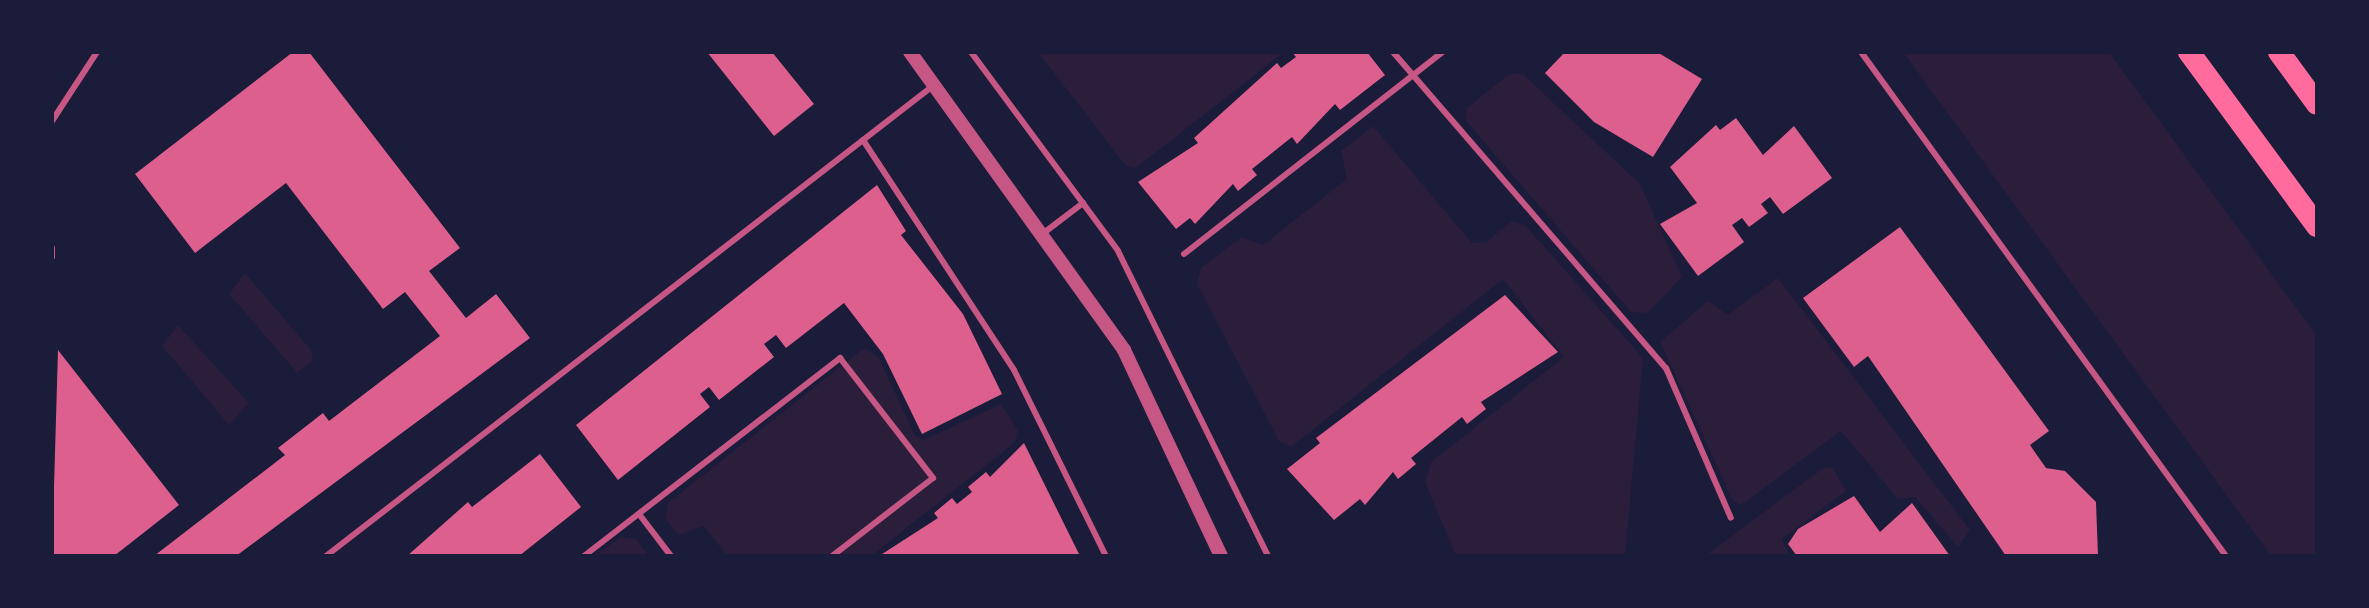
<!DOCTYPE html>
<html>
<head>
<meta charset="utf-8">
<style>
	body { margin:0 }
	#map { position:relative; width:2369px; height:608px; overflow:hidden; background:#1b1b3a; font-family:Helvetica,sans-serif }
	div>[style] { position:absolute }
	.green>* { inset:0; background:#2a1e3b }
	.building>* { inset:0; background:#dd5f8e }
	.service>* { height:6px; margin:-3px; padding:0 3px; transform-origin:3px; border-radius:3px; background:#c65784 }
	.tertiary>* { height:14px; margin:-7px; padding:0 7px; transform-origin:7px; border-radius:7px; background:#c65784 }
	.trunk>* { height:22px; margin:-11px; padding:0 11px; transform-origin:11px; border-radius:11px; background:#ff6b9d }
	span { translate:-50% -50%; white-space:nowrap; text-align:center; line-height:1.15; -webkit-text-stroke:7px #1b1b3a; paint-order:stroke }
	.frame { position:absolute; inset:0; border:54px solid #1b1b3a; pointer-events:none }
</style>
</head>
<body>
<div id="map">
	<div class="green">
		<i style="clip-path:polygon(1038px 52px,1284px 52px,1136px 168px,1126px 166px)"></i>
		<i style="clip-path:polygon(1903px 52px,2109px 52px,2317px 336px,2317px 556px,2271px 556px)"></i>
		<i style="clip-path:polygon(1509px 74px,1523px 74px,1640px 184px,1682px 277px,1648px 313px,1631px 312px,1466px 121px,1467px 108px)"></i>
		<i style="clip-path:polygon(1373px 126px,1472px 243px,1485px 243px,1512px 221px,1525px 225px,1643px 358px,1625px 556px,1456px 556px,1425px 482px,1431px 462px,1564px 357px,1503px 279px,1291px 447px,1279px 441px,1197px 284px,1201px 268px,1241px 237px,1263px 245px,1347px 179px,1341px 151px)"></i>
		<i style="clip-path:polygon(245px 273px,311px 350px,313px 361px,297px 373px,229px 294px)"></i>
		<i style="clip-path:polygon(1778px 278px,1970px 530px,1958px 547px,1915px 497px,1898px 499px,1841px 431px,1741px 505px,1733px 501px,1660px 342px,1708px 301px,1728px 315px)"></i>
		<i style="clip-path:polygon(178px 325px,249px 403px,229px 425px,162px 346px)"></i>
		<i style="clip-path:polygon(864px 348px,879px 358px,915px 436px,924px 440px,1001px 404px,1018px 431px,1014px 443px,871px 556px,727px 556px,704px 526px,678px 535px,666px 519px,668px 503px)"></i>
		<i style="clip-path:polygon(1825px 467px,1833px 468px,1846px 491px,1782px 539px,1789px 556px,1705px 556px)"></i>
		<i style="clip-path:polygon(620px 537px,636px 539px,649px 556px,595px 556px)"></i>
	</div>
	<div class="building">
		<i style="clip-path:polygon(293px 52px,309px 52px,460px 248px,429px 271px,466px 318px,496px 294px,530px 338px,236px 556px,154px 556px,285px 455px,278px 448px,323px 413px,329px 421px,440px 336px,405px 292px,383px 309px,286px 183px,195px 253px,135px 174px)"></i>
		<i style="clip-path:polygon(707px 52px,772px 52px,814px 104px,774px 136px)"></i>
		<i style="clip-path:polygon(1292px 52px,1367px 52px,1385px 75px,1340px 110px,1335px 104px,1297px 144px,1292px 137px,1252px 169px,1257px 175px,1238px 191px,1233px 184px,1195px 224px,1190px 218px,1176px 229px,1138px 182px,1198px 143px,1194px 138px,1277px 63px,1281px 68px,1296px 57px)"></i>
		<i style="clip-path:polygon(1565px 52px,1657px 52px,1702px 79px,1653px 157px,1594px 122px,1545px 73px)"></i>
		<i style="clip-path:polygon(1736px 118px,1763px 155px,1794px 126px,1832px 178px,1783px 214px,1770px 197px,1761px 204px,1768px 213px,1749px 227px,1742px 218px,1732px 225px,1744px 242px,1698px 276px,1660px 224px,1697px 203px,1670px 167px,1716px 125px,1720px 130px)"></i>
		<i style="clip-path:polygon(877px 185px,906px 231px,901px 235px,963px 314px,1002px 394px,922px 434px,883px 354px,844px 303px,786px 348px,776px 335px,764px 344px,774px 357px,719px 400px,709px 387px,700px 394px,710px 407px,618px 480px,576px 425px)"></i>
		<i style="clip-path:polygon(1900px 227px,2049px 431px,2030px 445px,2046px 468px,2065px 471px,2096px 502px,2098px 556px,2006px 556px,1868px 356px,1854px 367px,1803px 298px)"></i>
		<i style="clip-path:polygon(1505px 295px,1558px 352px,1481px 402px,1486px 409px,1467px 424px,1462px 417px,1411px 458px,1416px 464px,1398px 479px,1393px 472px,1365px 505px,1360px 499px,1334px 520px,1287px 469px,1320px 443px,1316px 438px)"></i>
		<i style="clip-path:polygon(58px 350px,179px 505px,114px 556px,52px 556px)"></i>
		<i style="clip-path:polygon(1024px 443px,1080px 556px,879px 556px,938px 518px,934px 513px,952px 498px,957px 504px,972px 492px,968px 487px,986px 472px,990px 477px)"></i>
		<i style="clip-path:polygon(540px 454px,581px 507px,519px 556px,407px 556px,468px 502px,472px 507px)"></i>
		<i style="clip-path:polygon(1854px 496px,1880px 532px,1912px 503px,1950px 556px,1797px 556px,1788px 544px,1798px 529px)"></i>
	</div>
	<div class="service">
		<i style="left:971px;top:52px;width:247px;rotate:53.5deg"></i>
		<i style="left:1118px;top:251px;width:340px;rotate:63.8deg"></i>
		<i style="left:1393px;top:52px;width:418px;rotate:49.2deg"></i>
		<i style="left:1666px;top:368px;width:163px;rotate:66.6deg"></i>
		<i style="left:1861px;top:52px;width:622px;rotate:54.09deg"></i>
		<i style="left:52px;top:121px;width:82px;rotate:-56.9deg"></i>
		<i style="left:863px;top:140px;width:275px;rotate:56.7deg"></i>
		<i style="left:1014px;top:370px;width:208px;rotate:63.7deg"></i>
		<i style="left:1041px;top:235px;width:53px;rotate:-37.3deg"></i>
		<i style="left:52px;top:248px;width:9px;rotate:90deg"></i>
		<i style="left:1184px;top:254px;width:328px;rotate:-38deg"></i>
		<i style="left:639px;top:514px;width:53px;rotate:52.7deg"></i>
		<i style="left:326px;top:556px;width:769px;rotate:-37.76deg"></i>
		<i style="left:584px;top:556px;width:324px;rotate:-37.7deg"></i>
		<i style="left:840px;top:358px;width:152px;rotate:52.2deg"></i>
		<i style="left:933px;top:478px;width:128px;rotate:142.3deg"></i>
	</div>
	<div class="tertiary">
		<i style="left:910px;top:52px;width:367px;rotate:54.3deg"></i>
		<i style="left:1124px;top:350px;width:228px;rotate:64.8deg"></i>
	</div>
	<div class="trunk">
		<i style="left:2189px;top:52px;width:216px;rotate:53.7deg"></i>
		<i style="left:2279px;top:52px;width:64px;rotate:53.8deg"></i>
	</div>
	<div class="frame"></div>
</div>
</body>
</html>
